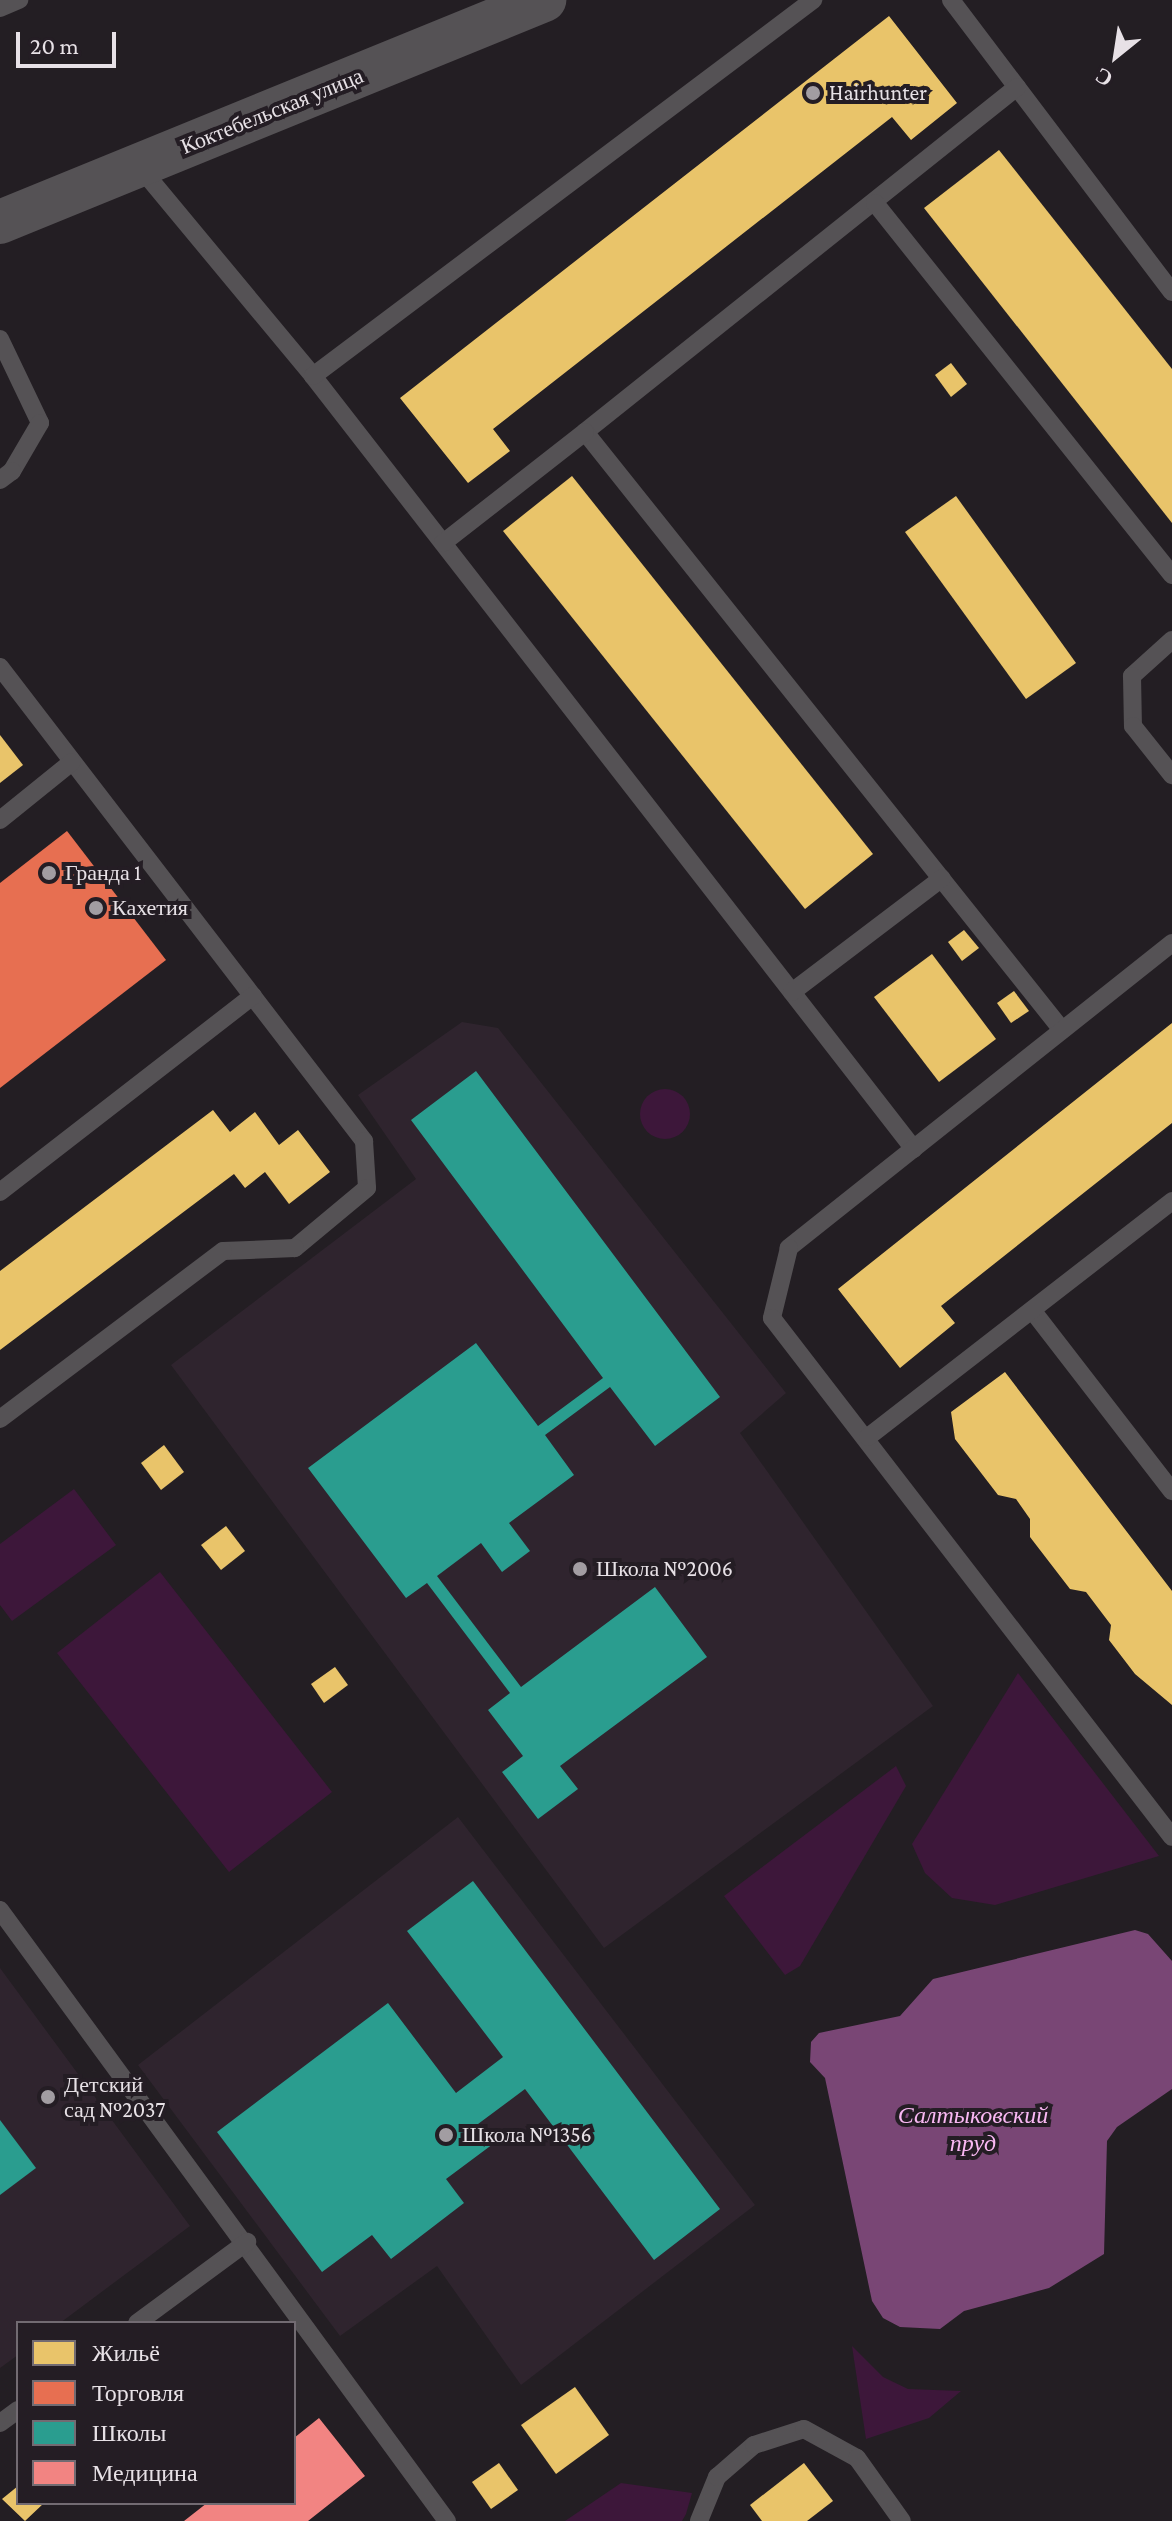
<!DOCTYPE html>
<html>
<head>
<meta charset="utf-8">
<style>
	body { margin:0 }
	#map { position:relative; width:1172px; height:2521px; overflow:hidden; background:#231e23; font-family:"Crimson Pro",serif }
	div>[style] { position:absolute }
	.built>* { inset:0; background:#2f242e }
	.green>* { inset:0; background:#3d173a }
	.round { border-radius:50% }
	.water>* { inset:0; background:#794675 }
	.homes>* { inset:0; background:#e9c46a }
	.shops>* { inset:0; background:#e76f51 }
	.schools>* { inset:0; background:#2a9d8f }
	.health>* { inset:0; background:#f28482 }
	.lane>* { height:18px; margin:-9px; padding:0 9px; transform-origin:9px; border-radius:9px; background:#555255 }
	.secondary>* { height:44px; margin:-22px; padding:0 22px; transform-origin:22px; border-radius:22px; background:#555255 }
	.dots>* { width:22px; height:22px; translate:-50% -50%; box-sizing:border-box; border:4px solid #241d24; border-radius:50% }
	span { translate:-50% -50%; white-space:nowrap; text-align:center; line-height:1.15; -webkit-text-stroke:8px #241d24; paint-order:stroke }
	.poi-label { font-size:22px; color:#e7e1e6 }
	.left { translate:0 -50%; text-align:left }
	.street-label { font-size:22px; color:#e7e1e6 }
	.water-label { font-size:24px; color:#f9b8f3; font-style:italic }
	.legend { position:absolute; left:16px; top:2321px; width:280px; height:184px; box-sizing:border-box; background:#241d24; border:2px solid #726b72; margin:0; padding:10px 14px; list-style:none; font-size:24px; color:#e7e1e6 }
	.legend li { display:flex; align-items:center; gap:16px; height:40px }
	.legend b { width:40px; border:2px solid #726b72 }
	.north { position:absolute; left:1076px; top:16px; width:80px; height:80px; -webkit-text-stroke:6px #241d24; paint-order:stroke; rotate:210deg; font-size:22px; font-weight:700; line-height:32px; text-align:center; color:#e7e1e6 }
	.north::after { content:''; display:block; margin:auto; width:28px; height:36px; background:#e7e1e6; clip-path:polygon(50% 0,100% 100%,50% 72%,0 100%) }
	.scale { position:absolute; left:16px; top:32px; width:100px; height:36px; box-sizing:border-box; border:4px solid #e7e1e6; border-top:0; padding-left:10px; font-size:24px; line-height:28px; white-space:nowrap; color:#e7e1e6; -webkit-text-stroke:6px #241d24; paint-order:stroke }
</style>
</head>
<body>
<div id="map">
	<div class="built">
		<i style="clip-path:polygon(462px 1022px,498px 1028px,786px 1393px,740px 1433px,933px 1706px,604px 1948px,171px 1365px,416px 1179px,358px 1095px)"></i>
		<i style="clip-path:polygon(458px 1817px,755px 2205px,521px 2385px,437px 2266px,340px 2336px,138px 2065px)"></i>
		<i style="clip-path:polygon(0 1968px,190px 2226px,60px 2323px,18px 2323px,18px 2355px,0 2368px)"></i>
	</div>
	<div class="green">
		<i class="round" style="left:640px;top:1089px;width:50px;height:50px"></i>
		<i style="clip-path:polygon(74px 1489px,116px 1545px,12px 1621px,0 1605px,0 1544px)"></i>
		<i style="clip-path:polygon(160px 1572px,332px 1792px,229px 1872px,57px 1653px)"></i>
		<i style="clip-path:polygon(1018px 1673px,1159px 1856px,995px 1905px,952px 1898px,925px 1873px,912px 1844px)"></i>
		<i style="clip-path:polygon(896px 1766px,906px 1786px,800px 1966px,785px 1975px,724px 1896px)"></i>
		<i style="clip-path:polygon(852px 2346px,883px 2377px,908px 2389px,961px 2391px,929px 2418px,866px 2439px)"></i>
		<i style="clip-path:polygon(621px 2483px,692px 2493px,686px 2514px,682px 2521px,565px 2521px)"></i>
	</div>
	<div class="water">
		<i style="clip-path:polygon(1135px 1930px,1148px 1934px,1172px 1961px,1172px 2089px,1117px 2127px,1107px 2141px,1104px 2254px,1049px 2288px,964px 2311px,940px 2329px,900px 2327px,883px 2318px,872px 2301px,825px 2078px,810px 2062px,811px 2042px,819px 2033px,900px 2016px,933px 1979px)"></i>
	</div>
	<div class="homes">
		<i style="clip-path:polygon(889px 16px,957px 103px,911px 140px,892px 117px,493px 429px,510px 451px,468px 483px,400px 398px)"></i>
		<i style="clip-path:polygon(999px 150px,1172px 369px,1172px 523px,924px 208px)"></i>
		<i style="clip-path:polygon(951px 363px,967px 384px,951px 397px,935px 375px)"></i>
		<i style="clip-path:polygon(572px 476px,873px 854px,805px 909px,503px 531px)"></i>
		<i style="clip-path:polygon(956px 496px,1076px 663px,1026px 699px,905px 532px)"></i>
		<i style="clip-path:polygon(0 735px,23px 765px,0 783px)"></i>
		<i style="clip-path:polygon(964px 930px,979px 948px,962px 961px,948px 942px)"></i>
		<i style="clip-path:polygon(932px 954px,996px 1039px,939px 1082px,874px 997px)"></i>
		<i style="clip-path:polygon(1014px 991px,1029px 1011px,1011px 1023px,997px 1003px)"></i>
		<i style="clip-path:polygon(1172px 1023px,1172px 1123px,941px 1306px,955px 1323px,900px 1368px,838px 1289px)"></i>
		<i style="clip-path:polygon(213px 1110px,230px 1132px,255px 1112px,279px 1145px,298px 1130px,330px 1172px,289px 1204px,265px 1172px,245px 1188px,234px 1174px,0 1350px,0 1271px)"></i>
		<i style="clip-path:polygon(1005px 1372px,1172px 1591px,1172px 1705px,1135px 1674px,1109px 1640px,1111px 1625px,1086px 1592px,1070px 1589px,1030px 1537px,1030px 1519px,1016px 1499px,998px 1495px,955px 1439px,951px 1412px)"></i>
		<i style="clip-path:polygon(164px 1445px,184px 1472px,161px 1490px,141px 1463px)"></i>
		<i style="clip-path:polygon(226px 1526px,245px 1551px,221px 1570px,201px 1545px)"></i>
		<i style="clip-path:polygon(335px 1667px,348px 1685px,324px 1703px,311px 1684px)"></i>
		<i style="clip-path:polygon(575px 2387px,609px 2435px,556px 2474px,521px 2425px)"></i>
		<i style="clip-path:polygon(499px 2463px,518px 2490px,491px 2509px,472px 2482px)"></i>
		<i style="clip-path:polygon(804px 2463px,833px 2501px,807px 2521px,762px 2521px,750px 2505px)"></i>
		<i style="clip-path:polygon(18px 2486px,18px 2503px,44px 2503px,25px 2521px,2px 2499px)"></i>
	</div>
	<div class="shops">
		<i style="clip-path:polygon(67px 831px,166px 960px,0 1088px,0 883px)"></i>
	</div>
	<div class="schools">
		<i style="clip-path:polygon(476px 1071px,720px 1397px,655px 1446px,610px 1387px,545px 1435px,574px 1475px,509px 1523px,530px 1551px,502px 1572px,481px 1543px,437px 1576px,521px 1687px,655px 1587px,707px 1657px,560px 1766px,578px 1789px,538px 1819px,502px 1772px,523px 1756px,488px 1710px,510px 1693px,427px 1583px,406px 1598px,308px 1468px,476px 1343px,538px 1426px,603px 1378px,411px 1120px)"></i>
		<i style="clip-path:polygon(473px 1881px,720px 2209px,654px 2260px,525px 2089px,478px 2124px,493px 2144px,446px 2179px,464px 2203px,391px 2259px,372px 2235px,322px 2272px,217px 2132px,388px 2003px,456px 2093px,503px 2057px,407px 1931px)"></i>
		<i style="clip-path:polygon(0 2120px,36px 2168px,0 2195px)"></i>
	</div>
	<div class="health">
		<i style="clip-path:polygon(319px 2418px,365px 2476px,308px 2521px,184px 2521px,207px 2503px,294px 2503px,294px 2438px)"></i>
	</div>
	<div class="lane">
		<i style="left:951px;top:0;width:366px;rotate:52.9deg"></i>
		<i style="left:0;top:8px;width:21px;rotate:-23deg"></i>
		<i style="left:1017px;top:87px;width:553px;rotate:141.39deg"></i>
		<i style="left:585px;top:432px;width:765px;rotate:51.42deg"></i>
		<i style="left:138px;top:165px;width:274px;rotate:50.3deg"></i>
		<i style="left:313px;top:376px;width:979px;rotate:52.14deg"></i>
		<i style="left:875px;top:203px;width:476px;rotate:51.4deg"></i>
		<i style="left:0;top:339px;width:93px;rotate:64.5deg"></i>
		<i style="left:40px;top:423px;width:56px;rotate:120.3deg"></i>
		<i style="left:12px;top:471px;width:15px;rotate:143deg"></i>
		<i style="left:313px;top:376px;width:626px;rotate:-36.94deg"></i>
		<i style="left:443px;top:543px;width:180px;rotate:-38deg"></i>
		<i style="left:1172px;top:640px;width:54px;rotate:138deg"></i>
		<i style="left:1132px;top:676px;width:50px;rotate:88.9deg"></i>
		<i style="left:1133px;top:726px;width:63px;rotate:51.5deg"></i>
		<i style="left:0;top:667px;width:598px;rotate:52.48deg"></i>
		<i style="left:364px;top:1141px;width:47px;rotate:86.3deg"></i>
		<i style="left:367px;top:1188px;width:94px;rotate:140.2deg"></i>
		<i style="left:295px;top:1248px;width:72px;rotate:177.6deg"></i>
		<i style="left:223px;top:1251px;width:279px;rotate:143deg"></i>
		<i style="left:0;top:820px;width:92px;rotate:-38.9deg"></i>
		<i style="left:1172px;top:943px;width:490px;rotate:141.5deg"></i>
		<i style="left:789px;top:1248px;width:72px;rotate:103.7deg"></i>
		<i style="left:772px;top:1318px;width:655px;rotate:52.38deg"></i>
		<i style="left:792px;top:992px;width:188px;rotate:-37.2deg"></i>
		<i style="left:0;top:1192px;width:320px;rotate:-37.8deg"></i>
		<i style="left:1032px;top:1310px;width:229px;rotate:52.3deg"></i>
		<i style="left:868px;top:1437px;width:385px;rotate:-37.8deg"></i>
		<i style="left:0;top:1910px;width:757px;rotate:53.81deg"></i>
		<i style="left:137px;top:2323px;width:137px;rotate:-36.4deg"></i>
		<i style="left:0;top:2423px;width:22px;rotate:-36deg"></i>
		<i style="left:699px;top:2521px;width:48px;rotate:-67.8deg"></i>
		<i style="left:717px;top:2477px;width:49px;rotate:-40.9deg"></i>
		<i style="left:754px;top:2445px;width:52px;rotate:-17.7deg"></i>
		<i style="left:804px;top:2429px;width:60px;rotate:28.7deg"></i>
		<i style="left:857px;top:2458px;width:77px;rotate:54.5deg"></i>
	</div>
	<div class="secondary">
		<i style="left:0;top:222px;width:588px;rotate:-22.2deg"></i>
	</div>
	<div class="dots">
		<i style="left:813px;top:93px;background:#a29da2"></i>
		<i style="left:49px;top:873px;background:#a29da2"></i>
		<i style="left:96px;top:908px;background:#a29da2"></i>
		<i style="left:580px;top:1569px;background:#a29da2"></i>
		<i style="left:48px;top:2097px;background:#a29da2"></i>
		<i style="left:446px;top:2135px;background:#a29da2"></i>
	</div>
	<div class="poi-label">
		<span class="left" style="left:829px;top:93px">Hairhunter</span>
		<span class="left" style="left:65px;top:873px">Гранда 1</span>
		<span class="left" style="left:112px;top:908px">Кахетия</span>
		<span class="left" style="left:596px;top:1569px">Школа №2006</span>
		<span class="left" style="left:64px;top:2097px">Детский<br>сад №2037</span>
		<span class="left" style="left:462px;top:2135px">Школа №1356</span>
	</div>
	<div class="street-label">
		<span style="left:272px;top:111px;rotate:-22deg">Коктебельская улица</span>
	</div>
	<div class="water-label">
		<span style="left:973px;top:2129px">Салтыковский<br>пруд</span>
	</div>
	<ul class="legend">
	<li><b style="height:22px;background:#e9c46a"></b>Жильё</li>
	<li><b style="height:22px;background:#e76f51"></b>Торговля</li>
	<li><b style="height:22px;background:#2a9d8f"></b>Школы</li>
	<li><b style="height:22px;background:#f28482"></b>Медицина</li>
	</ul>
	<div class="north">С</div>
	<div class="scale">20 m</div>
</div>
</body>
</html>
